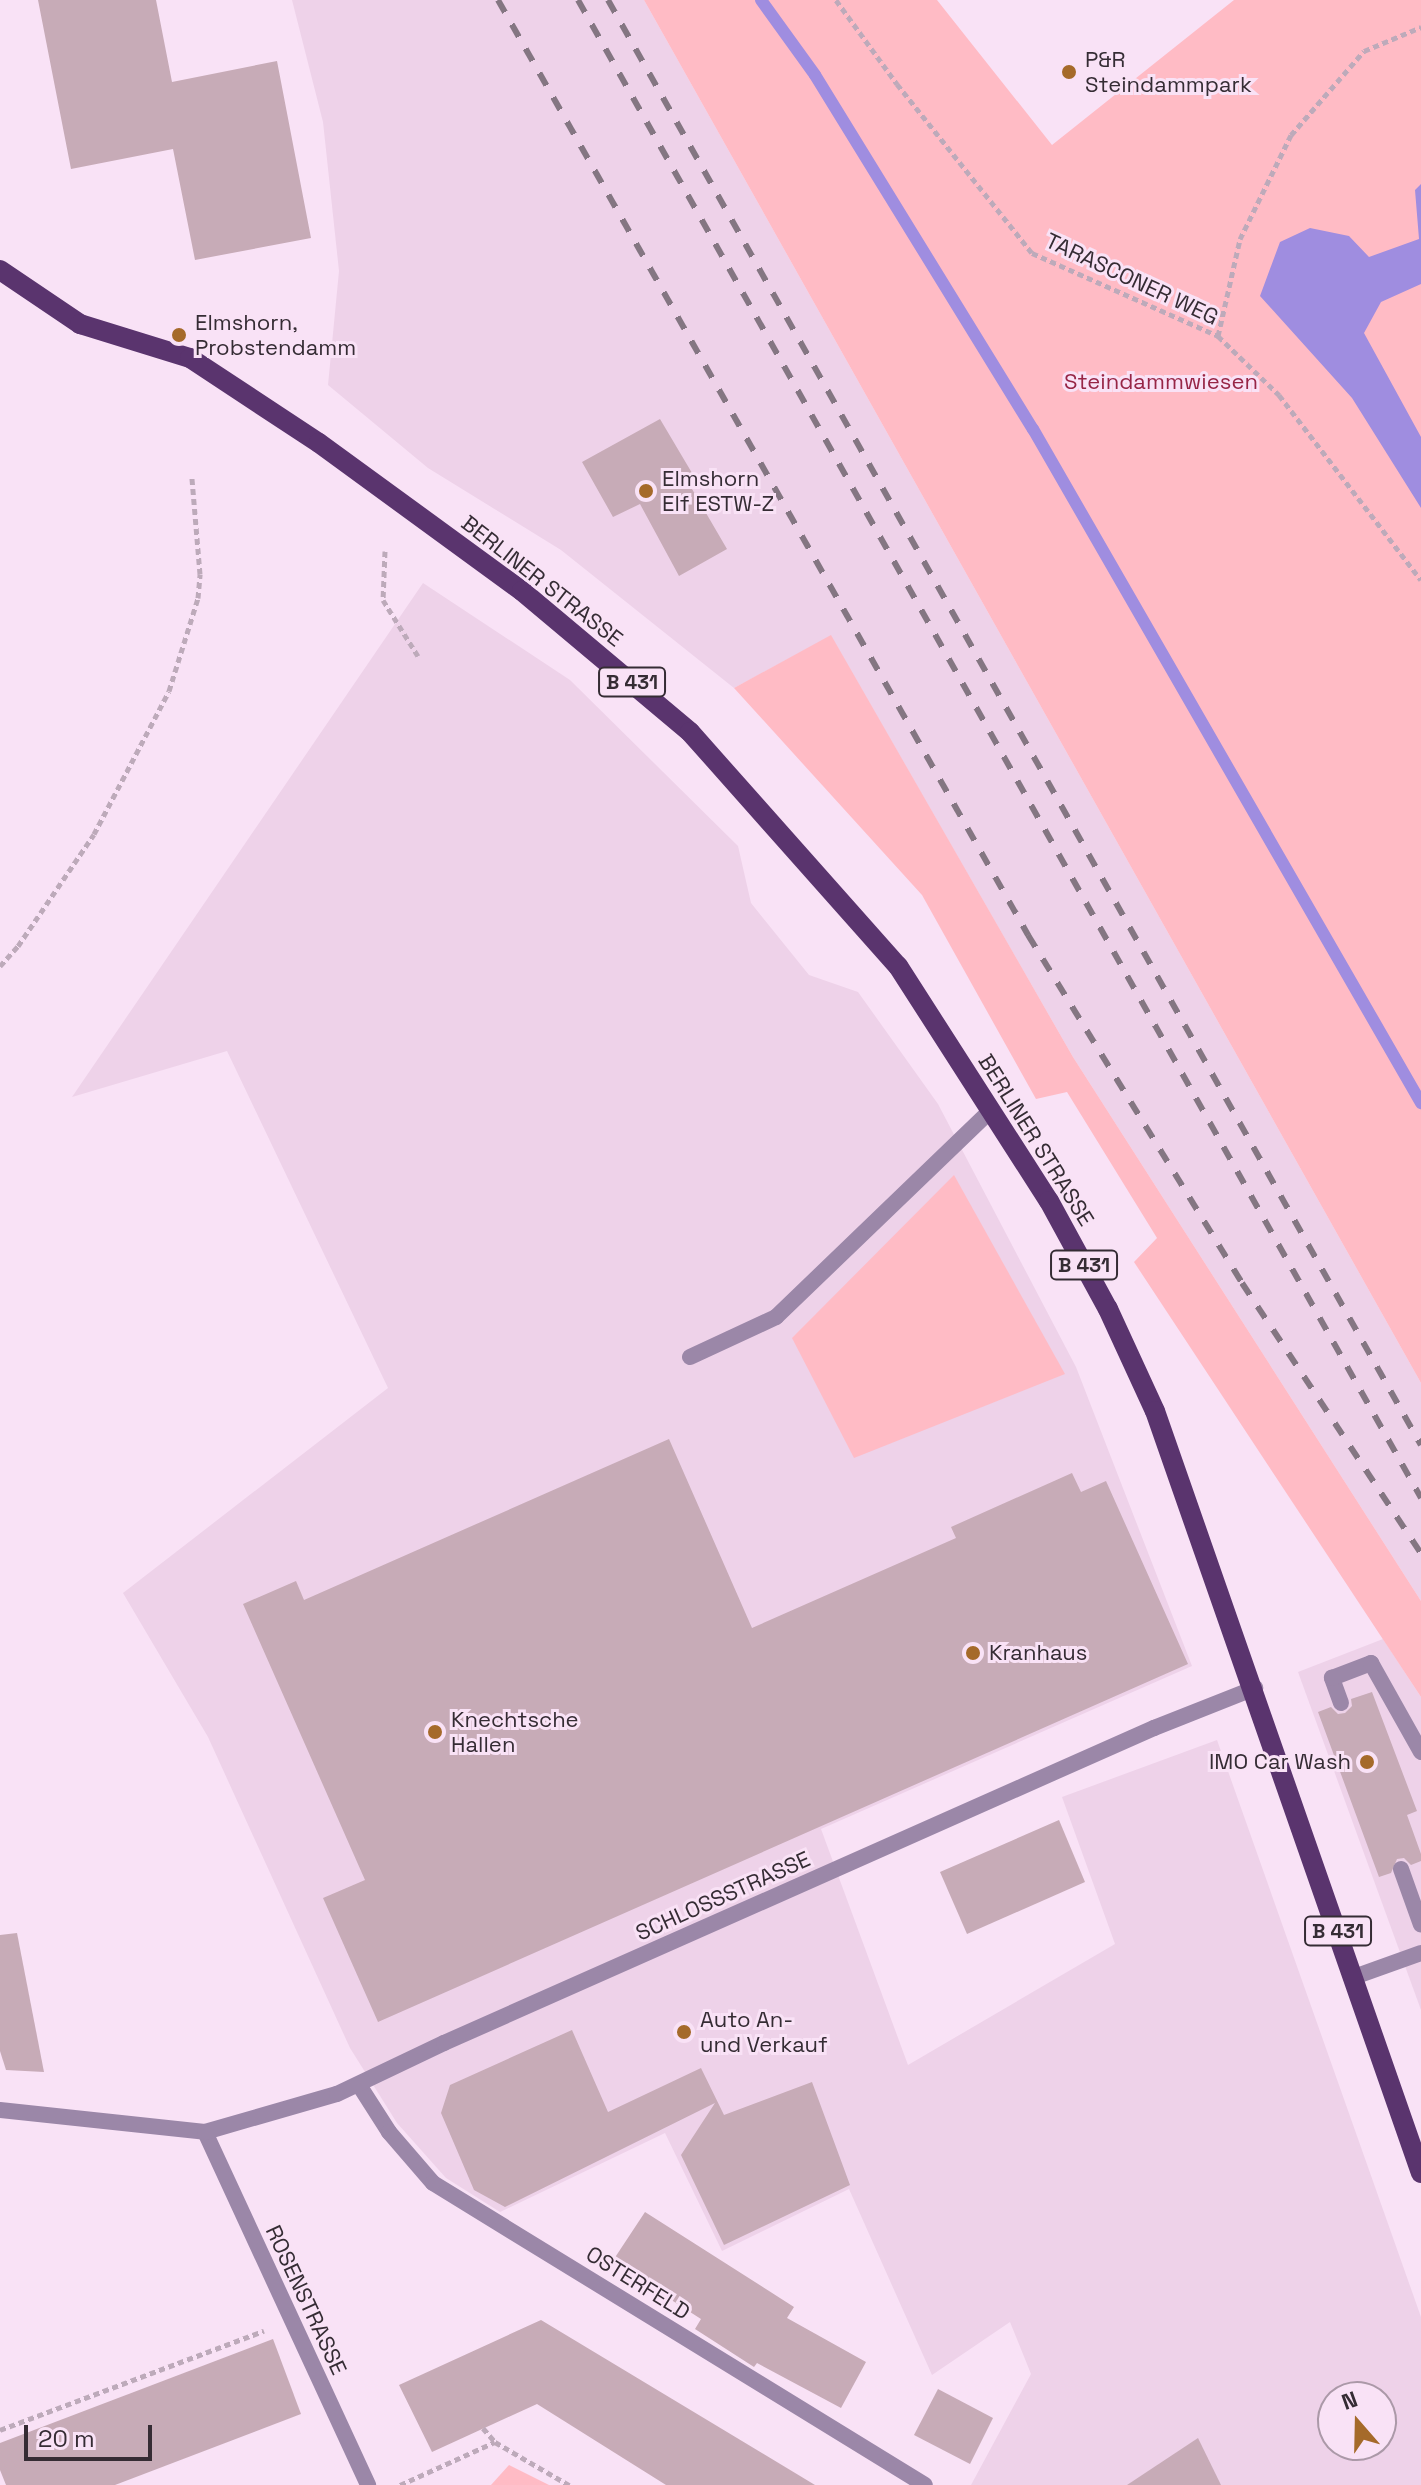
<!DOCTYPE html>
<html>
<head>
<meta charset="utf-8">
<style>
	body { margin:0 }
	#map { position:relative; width:1421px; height:2485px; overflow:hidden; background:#f9e2f6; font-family:"Space Grotesk",sans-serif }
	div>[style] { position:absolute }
	.built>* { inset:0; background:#eed2e9 }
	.green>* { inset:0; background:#ffbbc5 }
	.water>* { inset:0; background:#9f8de0 }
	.stream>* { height:12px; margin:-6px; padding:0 6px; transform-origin:6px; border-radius:6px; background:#9f8de0 }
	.building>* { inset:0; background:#c7abb7 }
	.path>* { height:5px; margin-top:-2.5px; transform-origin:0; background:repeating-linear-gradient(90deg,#bdaaba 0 6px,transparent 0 10px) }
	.service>* { height:16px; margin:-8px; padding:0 8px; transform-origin:8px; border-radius:8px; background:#9b87a8 }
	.minor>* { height:16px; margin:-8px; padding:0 8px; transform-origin:8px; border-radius:8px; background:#9b87a8 }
	.primary>* { height:20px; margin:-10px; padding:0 10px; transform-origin:10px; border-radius:10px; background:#5a346e }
	.rail>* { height:6px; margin-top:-3px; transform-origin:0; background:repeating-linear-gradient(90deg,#847682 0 14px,transparent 0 28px) }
	.dots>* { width:22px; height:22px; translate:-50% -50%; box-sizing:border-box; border:4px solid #f9e2f6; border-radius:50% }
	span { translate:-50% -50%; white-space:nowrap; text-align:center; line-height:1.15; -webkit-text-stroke:6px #f9e2f6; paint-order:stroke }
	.shield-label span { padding:2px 6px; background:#f9e2f6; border:2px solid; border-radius:6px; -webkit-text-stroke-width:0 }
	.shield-label { font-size:20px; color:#352c34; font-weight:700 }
	.poi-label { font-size:22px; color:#352c34 }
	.left { translate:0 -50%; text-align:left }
	.right { translate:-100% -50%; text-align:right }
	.street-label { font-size:22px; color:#352c34 }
	.park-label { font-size:22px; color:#972546 }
	.north { position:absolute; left:1317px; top:2381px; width:80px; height:80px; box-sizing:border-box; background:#f9e2f6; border:2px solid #ab99a8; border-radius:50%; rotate:340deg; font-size:22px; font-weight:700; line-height:32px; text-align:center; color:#352c34 }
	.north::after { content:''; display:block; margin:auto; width:28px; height:36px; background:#a56a2a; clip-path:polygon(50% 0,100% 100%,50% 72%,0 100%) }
	.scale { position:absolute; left:24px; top:2425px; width:128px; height:36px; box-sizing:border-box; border:4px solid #352c34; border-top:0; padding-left:10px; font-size:24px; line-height:28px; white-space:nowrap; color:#352c34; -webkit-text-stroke:6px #f9e2f6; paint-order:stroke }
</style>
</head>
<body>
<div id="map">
	<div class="built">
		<i style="clip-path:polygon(292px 0,644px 0,1421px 1383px,1421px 1601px,1073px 1057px,831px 636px,734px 688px,561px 550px,428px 468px,328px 385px,339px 271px,323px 122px)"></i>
		<i style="clip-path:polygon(evenodd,423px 583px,570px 680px,738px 846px,751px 903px,809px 975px,858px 992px,938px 1104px,1076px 1367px,1192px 1666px,821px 1829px,908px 2065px,1115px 1944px,1062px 1797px,1217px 1740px,1421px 2317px,1421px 2485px,971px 2485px,1031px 2374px,1010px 2322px,932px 2375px,849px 2189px,722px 2251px,665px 2133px,500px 2212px,446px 2178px,397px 2123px,350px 2048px,208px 1737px,123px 1593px,388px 1388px,227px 1051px,72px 1097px,423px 583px,1333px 2397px,1381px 2397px,1381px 2445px,1333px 2445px,1333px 2397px)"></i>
		<i style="clip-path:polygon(1383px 1639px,1421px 1697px,1421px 2010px,1298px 1672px)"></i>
	</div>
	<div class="green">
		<i style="clip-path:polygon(644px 0,937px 0,1052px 145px,1234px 0,1421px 0,1421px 1383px)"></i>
		<i style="clip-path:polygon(831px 635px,1073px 1057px,1421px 1601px,1421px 1697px,1134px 1262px,1157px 1238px,1067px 1092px,1036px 1099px,922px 895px,734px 688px)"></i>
		<i style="clip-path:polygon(954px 1175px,1065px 1374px,854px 1458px,792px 1338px)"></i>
		<i style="clip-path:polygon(509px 2465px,549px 2485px,491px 2485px)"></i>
	</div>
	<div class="water">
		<i style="clip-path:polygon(1421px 184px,1421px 284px,1381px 302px,1364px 333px,1421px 437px,1421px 508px,1352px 398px,1260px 296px,1280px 242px,1310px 228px,1349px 236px,1369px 257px,1419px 239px,1415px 190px)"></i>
	</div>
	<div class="stream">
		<i style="left:761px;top:0;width:92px;rotate:54.2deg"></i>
		<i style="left:815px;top:75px;width:416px;rotate:58.4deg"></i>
		<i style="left:1033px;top:429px;width:778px;rotate:60.07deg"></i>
	</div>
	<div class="building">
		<i style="clip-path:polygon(38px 0,156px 0,172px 82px,277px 61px,311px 238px,195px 260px,173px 149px,71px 169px)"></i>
		<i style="clip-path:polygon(660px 419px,692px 473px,685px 477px,727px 549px,679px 576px,640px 504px,613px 517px,582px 462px)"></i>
		<i style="clip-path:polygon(669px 1439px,752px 1628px,956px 1538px,951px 1527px,1072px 1473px,1081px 1492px,1106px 1481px,1188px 1664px,378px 2022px,323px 1898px,365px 1880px,243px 1604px,296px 1581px,304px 1600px)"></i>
		<i style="clip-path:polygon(1372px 1692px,1417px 1811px,1407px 1815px,1421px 1854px,1421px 1861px,1411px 1865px,1404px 1858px,1397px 1859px,1391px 1873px,1379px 1877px,1318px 1712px,1331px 1707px,1338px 1714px,1345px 1713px,1352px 1706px,1351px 1699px)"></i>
		<i style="clip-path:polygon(1059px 1820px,1085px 1882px,967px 1934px,940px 1872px)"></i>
		<i style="clip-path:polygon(17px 1933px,44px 2072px,6px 2070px,0 2051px,0 1935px)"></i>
		<i style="clip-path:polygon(572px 2030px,608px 2112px,701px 2068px,724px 2115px,812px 2082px,850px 2185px,724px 2245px,681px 2155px,715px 2103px,505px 2207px,474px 2190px,441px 2113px,450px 2085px)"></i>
		<i style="clip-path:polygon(645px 2212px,794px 2307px,787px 2318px,866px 2362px,841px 2408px,757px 2363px,754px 2367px,740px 2358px,695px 2329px,701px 2319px,612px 2262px)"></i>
		<i style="clip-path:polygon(541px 2320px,815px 2485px,666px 2485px,537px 2404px,432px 2452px,399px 2385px)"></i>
		<i style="clip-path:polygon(273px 2339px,301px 2414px,115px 2485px,6px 2485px,0 2470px,0 2443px)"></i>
		<i style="clip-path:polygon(938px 2389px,993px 2418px,970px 2464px,914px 2435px)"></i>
		<i style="clip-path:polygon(1198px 2438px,1221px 2485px,1127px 2485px)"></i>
	</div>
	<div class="path">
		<i style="left:836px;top:0;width:104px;rotate:54deg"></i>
		<i style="left:897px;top:84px;width:216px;rotate:51.4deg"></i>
		<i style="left:1032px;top:253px;width:204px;rotate:24deg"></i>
		<i style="left:1218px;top:336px;width:85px;rotate:44deg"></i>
		<i style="left:1279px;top:395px;width:233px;rotate:52.5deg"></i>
		<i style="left:1218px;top:336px;width:99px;rotate:-77.2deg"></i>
		<i style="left:1240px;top:239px;width:116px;rotate:-63.9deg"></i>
		<i style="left:1291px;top:135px;width:111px;rotate:-49deg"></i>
		<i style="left:1364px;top:51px;width:62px;rotate:-22.8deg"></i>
		<i style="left:385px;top:551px;width:49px;rotate:92.3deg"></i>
		<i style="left:383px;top:600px;width:66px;rotate:58deg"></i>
		<i style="left:0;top:966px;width:27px;rotate:-48deg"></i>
		<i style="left:18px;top:946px;width:135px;rotate:-55.8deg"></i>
		<i style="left:94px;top:834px;width:161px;rotate:-62.3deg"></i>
		<i style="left:169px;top:691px;width:97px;rotate:-72.7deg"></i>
		<i style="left:198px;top:598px;width:24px;rotate:-85deg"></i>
		<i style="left:200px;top:574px;width:96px;rotate:-94.8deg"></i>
		<i style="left:483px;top:2428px;width:18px;rotate:49deg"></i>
		<i style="left:495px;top:2442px;width:86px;rotate:30.2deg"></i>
		<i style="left:0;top:2430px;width:282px;rotate:-20.6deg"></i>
		<i style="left:400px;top:2485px;width:104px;rotate:-24.4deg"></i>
	</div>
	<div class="service">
		<i style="left:690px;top:1357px;width:95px;rotate:-24.9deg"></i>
		<i style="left:776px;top:1317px;width:298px;rotate:-43.9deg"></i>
		<i style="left:1341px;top:1703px;width:27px;rotate:-110deg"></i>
		<i style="left:1332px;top:1678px;width:42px;rotate:-21deg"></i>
		<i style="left:1371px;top:1663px;width:102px;rotate:60.7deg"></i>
		<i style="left:1401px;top:1869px;width:59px;rotate:70.3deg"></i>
		<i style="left:1354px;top:1977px;width:71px;rotate:-19.7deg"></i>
		<i style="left:205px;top:2132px;width:389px;rotate:65.2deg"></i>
	</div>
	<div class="minor">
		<i style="left:359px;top:2085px;width:56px;rotate:57.4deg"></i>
		<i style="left:389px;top:2132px;width:67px;rotate:49.2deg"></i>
		<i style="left:433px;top:2183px;width:577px;rotate:31.54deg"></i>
		<i style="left:0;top:2110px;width:206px;rotate:6.1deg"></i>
		<i style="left:205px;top:2132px;width:137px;rotate:-16.1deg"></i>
		<i style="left:337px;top:2094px;width:119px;rotate:-25.5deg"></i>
		<i style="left:444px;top:2043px;width:777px;rotate:-23.93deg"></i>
		<i style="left:1154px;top:1728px;width:109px;rotate:-21.6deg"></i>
	</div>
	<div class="primary">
		<i style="left:0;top:270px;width:97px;rotate:34deg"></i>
		<i style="left:80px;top:324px;width:115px;rotate:17.2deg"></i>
		<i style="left:190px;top:358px;width:154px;rotate:33.4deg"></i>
		<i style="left:319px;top:443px;width:251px;rotate:36.1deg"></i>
		<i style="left:522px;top:591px;width:219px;rotate:40deg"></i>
		<i style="left:690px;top:732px;width:313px;rotate:48.4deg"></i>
		<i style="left:898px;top:966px;width:279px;rotate:57.3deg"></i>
		<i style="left:1049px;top:1201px;width:123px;rotate:61.4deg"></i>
		<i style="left:1108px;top:1309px;width:112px;rotate:65.3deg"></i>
		<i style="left:1155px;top:1411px;width:807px;rotate:70.76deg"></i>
	</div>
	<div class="rail">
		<i style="left:498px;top:0;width:1075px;rotate:60.45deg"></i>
		<i style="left:1028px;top:935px;width:409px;rotate:58.4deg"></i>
		<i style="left:1242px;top:1283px;width:324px;rotate:56.5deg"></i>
		<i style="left:578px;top:0;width:1719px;rotate:60.63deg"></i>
		<i style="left:608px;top:0;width:1658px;rotate:60.64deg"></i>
	</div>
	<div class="dots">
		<i style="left:1069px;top:72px;background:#a56a2a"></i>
		<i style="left:179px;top:335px;background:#a56a2a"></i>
		<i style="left:646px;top:491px;background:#a56a2a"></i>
		<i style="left:973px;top:1653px;background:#a56a2a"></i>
		<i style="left:435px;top:1732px;background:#a56a2a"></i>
		<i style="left:1367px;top:1762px;background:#a56a2a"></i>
		<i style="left:684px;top:2032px;background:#a56a2a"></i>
	</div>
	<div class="shield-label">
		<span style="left:632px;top:682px">B 431</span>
		<span style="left:1084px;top:1265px">B 431</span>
		<span style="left:1338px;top:1931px">B 431</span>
	</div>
	<div class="poi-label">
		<span class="left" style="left:1085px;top:72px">P&amp;R<br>Steindammpark</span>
		<span class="left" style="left:195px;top:335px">Elmshorn,<br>Probstendamm</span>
		<span class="left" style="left:662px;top:491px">Elmshorn<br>Elf ESTW-Z</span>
		<span class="left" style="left:989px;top:1653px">Kranhaus</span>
		<span class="left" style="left:451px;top:1732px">Knechtsche<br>Hallen</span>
		<span class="right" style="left:1351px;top:1762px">IMO Car Wash</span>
		<span class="left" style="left:700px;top:2032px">Auto An-<br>und Verkauf</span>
	</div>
	<div class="street-label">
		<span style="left:1132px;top:279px;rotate:25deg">TARASCONER WEG</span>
		<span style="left:542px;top:581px;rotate:38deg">BERLINER STRASSE</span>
		<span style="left:1036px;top:1140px;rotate:58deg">BERLINER STRASSE</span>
		<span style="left:723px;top:1896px;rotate:-24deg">SCHLOSSSTRASSE</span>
		<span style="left:638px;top:2283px;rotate:32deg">OSTERFELD</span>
		<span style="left:306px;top:2300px;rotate:65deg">ROSENSTRASSE</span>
	</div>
	<div class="park-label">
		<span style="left:1161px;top:382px">Steindammwiesen</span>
	</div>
	<div class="north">N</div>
	<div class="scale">20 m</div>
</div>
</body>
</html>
